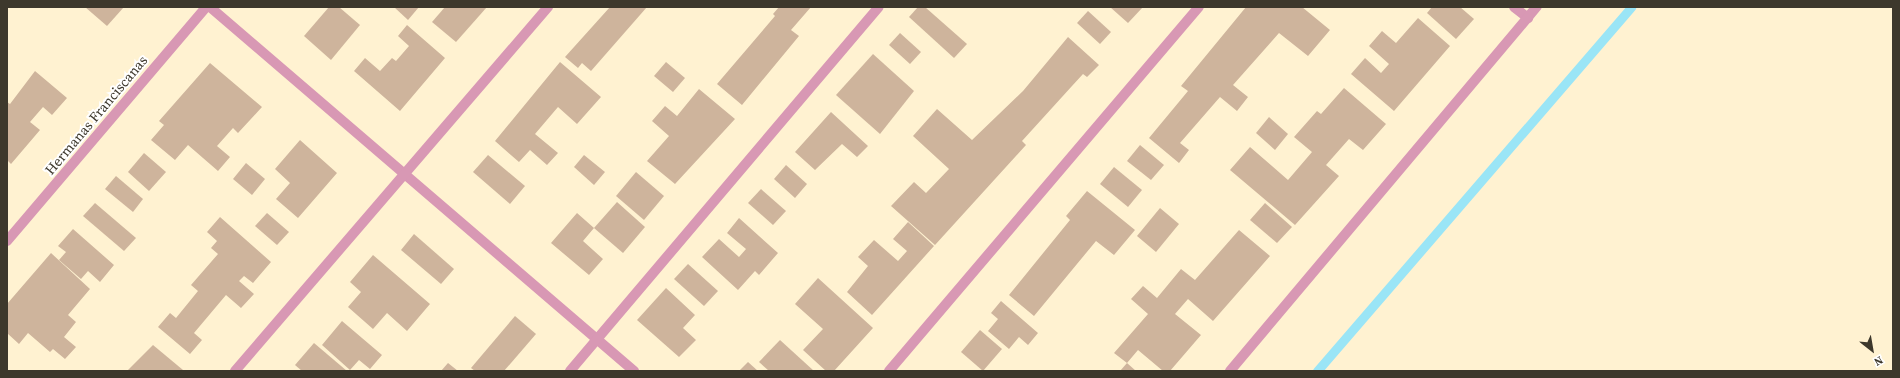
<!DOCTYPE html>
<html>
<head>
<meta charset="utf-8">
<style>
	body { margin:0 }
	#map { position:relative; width:1900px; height:378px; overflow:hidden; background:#fff2d1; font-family:"Source Serif 4",serif }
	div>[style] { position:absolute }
	.stream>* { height:9px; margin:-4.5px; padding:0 4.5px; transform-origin:4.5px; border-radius:4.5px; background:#9ae5f6 }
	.building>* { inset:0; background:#ceb49c }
	.minor>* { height:10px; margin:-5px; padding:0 5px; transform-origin:5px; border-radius:5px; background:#d898b4 }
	span { translate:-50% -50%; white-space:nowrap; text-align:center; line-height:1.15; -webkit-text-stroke:4px #fff; paint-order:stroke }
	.street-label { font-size:14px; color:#3d382c }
	.frame { position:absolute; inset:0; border:8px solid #3d382c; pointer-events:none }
	.north { position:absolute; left:1852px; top:330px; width:40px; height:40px; -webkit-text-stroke:3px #fff; paint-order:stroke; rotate:149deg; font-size:11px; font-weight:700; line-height:16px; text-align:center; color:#3d382c }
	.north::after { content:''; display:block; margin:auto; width:14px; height:18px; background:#3d382c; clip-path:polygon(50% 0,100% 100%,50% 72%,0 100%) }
</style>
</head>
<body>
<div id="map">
	<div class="stream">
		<i style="left:1317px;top:371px;width:481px;rotate:-49.2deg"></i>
	</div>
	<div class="building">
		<i style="clip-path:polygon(85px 7px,124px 7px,107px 26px)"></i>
		<i style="clip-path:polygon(329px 7px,339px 7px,360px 25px,331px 60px,304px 36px)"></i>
		<i style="clip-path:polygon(394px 7px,419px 7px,408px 20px)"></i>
		<i style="clip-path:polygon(445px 7px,487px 7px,456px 42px,432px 22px)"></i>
		<i style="clip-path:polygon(610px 7px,647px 7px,591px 71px,582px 63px,578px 68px,565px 57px)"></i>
		<i style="clip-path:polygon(779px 7px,811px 7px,791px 30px,799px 36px,742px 105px,717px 84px,775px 16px,773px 14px)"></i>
		<i style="clip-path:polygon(918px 7px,925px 7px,967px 44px,954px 58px,909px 17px)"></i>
		<i style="clip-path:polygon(1110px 7px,1143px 7px,1128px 23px)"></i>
		<i style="clip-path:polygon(1246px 7px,1302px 7px,1330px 30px,1308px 56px,1279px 33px,1233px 85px,1248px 97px,1237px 111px,1220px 97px,1180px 143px,1189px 150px,1179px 163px,1149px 138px,1188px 91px,1181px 86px)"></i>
		<i style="clip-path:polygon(1432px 7px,1460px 7px,1474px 19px,1456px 39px,1427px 13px)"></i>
		<i style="clip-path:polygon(1088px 11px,1111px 32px,1100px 44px,1077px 23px)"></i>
		<i style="clip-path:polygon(1418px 18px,1450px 46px,1394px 111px,1351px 74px,1365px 58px,1381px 73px,1389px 64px,1369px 46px,1382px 31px,1396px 43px)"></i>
		<i style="clip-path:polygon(407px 25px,445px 58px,400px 111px,354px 71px,365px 58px,380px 71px,392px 58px,396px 61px,409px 46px,398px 36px)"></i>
		<i style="clip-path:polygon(900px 33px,921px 52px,910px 64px,889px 45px)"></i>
		<i style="clip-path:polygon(1068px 37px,1099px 65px,1087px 77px,1083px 74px,1072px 86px,1022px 141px,1026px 145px,935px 245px,891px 206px,914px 182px,926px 193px,949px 169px,913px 136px,937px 109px,972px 140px,1023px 91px)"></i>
		<i style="clip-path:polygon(873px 54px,914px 91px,880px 134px,836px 95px)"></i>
		<i style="clip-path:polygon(560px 62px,601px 97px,577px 124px,558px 107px,535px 134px,558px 153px,547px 165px,530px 150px,519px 162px,495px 141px)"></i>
		<i style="clip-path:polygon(666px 62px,685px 78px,673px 92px,654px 76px)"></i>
		<i style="clip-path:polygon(210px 63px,262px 107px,238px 133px,233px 128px,217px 146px,230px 157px,218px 171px,188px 145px,175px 160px,151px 140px,164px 125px,159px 121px)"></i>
		<i style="clip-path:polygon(35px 71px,67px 98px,52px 115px,43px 107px,30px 122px,40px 130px,11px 164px,7px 160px,7px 102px,10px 104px)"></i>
		<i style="clip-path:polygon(1344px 88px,1386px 124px,1363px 150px,1349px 139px,1326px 165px,1339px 176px,1295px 225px,1230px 170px,1250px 147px,1288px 180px,1312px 152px,1294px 137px,1317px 111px,1321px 114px)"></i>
		<i style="clip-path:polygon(699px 89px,735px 119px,675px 184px,647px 161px,669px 136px,652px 121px,665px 106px,677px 116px)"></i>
		<i style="clip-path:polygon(831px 112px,868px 146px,857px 157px,842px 144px,815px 170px,795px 152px)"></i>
		<i style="clip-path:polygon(1269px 117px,1288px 134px,1275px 150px,1256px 133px)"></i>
		<i style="clip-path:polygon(300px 140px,337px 173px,298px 218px,276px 199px,290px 183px,275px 169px)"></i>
		<i style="clip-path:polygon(1140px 145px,1164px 165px,1151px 180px,1127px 161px)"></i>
		<i style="clip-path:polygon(144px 153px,166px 172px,149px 191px,128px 172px)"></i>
		<i style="clip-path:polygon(488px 155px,525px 186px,510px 204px,473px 172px)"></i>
		<i style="clip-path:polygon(584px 155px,605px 172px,594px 185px,574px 167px)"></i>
		<i style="clip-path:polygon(246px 163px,265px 179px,252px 195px,233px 179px)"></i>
		<i style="clip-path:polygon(786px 165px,807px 184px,795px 198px,774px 179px)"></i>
		<i style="clip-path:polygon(1114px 167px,1142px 190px,1128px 207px,1100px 184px)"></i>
		<i style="clip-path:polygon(636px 172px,664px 196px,644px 220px,616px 196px)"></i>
		<i style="clip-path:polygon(116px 176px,143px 199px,133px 212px,105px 189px)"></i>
		<i style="clip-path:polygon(761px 189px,786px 211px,773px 225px,748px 203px)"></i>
		<i style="clip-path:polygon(1087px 191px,1135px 230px,1114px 255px,1096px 241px,1034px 316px,1009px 295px,1070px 220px,1066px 216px)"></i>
		<i style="clip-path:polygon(617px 202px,645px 227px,623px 253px,594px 228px)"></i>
		<i style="clip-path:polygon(95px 203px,136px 238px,124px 251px,83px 216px)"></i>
		<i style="clip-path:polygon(1265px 203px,1292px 227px,1277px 243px,1250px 220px)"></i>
		<i style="clip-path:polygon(1160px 208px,1179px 224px,1156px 252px,1137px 236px)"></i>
		<i style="clip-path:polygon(267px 213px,289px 232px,277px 245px,255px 226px)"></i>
		<i style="clip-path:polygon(577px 213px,594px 228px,583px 241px,603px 259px,589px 275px,551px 243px)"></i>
		<i style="clip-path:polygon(220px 217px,271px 262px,253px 283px,244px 276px,239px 281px,254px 294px,241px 308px,226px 295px,194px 333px,202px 340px,190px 354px,158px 327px,170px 313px,176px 318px,198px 291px,191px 285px,218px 254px,211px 248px,217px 241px,207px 232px)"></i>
		<i style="clip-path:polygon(739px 218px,778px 253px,759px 275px,755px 271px,738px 290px,702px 257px,719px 239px,739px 257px,746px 249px,727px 233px)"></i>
		<i style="clip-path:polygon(908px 222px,934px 246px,872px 315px,847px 292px,868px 266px,858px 257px,874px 240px,898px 261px,907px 251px,893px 239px)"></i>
		<i style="clip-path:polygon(73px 229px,114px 265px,100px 282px,88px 271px,81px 279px,59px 260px,66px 252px,58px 246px)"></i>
		<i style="clip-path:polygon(1239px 230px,1270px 256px,1213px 321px,1188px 299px,1175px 314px,1201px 335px,1170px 371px,1163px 371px,1138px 350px,1127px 363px,1114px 353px,1148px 314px,1131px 299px,1143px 286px,1157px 298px,1181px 269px,1195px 280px)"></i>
		<i style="clip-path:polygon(414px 234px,454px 269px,441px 284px,401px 250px)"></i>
		<i style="clip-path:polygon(51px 253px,90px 289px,68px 315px,76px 322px,64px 337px,76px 347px,65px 359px,53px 349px,50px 352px,28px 333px,19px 344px,7px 333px,7px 304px)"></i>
		<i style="clip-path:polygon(373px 255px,430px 304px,407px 331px,387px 313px,373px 329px,348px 307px,361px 292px,350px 282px)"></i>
		<i style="clip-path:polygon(688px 264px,718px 291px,704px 306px,674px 279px)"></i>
		<i style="clip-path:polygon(818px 278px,873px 328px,834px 371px,826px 371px,803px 350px,823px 329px,795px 304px)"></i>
		<i style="clip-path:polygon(666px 288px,695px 315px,683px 328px,696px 340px,679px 357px,637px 320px)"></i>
		<i style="clip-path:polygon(1001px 301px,1038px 333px,1028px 345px,1019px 337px,1009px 349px,988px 331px,998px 319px,991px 313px)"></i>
		<i style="clip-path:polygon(515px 316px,536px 334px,504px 371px,475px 371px,471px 368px)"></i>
		<i style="clip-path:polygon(342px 321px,382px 355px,370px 369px,359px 360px,350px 370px,322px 345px)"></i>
		<i style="clip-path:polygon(980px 330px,1002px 349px,983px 371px,961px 352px)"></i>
		<i style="clip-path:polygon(780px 340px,814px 371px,769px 371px,759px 362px)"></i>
		<i style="clip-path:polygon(314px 343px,347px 371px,302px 371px,295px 365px)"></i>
		<i style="clip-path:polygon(153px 345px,183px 370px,181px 371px,127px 371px)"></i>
		<i style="clip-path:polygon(748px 362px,758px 371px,739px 371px)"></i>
		<i style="clip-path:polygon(448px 363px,458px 371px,441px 371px)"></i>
		<i style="clip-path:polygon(1127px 363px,1136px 371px,1120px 371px)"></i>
	</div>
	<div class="minor">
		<i style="left:210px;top:7px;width:559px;rotate:40.65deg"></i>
		<i style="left:1514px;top:7px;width:18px;rotate:38deg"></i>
		<i style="left:7px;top:241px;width:307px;rotate:-49.6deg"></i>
		<i style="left:235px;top:371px;width:480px;rotate:-49.3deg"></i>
		<i style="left:570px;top:371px;width:477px;rotate:-49.7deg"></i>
		<i style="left:889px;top:371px;width:478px;rotate:-49.6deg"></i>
		<i style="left:1230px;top:371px;width:476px;rotate:-49.9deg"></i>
	</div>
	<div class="street-label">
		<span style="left:96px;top:115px;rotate:-50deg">Hermanas Franciscanas</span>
	</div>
	<div class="frame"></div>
	<div class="north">N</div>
</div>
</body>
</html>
